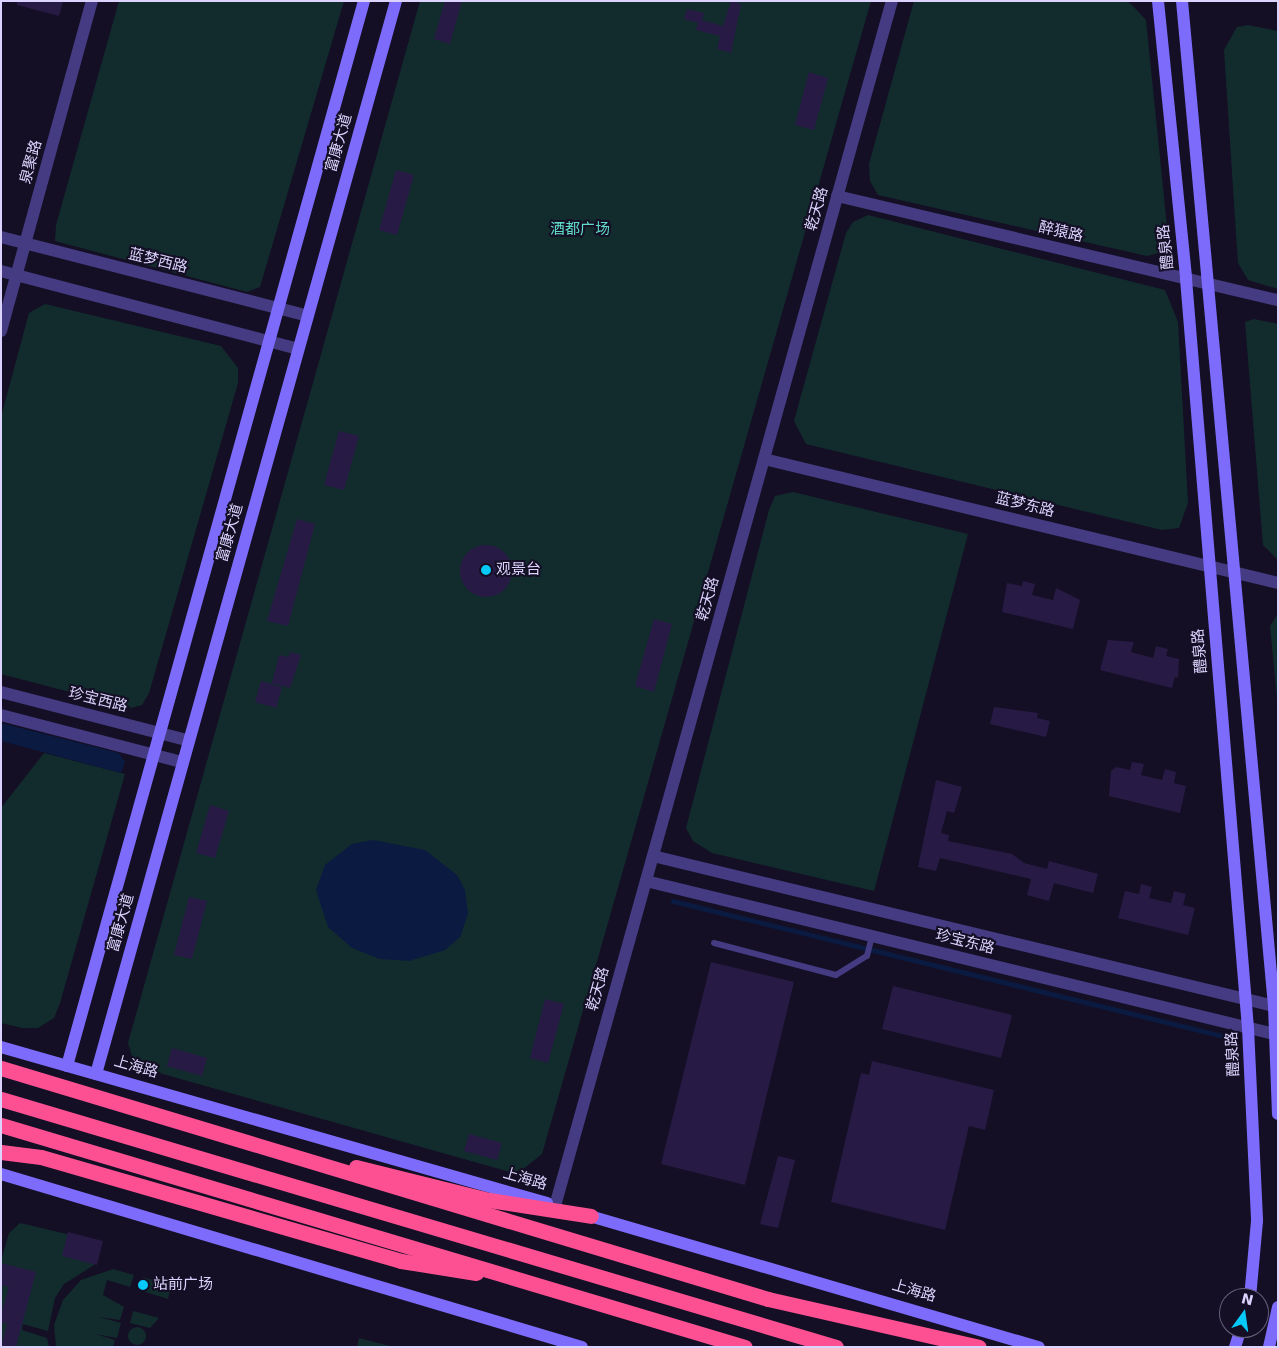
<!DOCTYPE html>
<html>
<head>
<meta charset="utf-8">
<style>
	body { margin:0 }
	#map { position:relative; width:1279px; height:1348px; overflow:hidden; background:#140f24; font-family:"DejaVu Sans","Noto Sans SC",sans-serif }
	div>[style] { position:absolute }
	.green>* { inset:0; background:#122c2e }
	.round { border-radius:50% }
	.water>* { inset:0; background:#0b1a41 }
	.stream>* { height:4.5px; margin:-2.25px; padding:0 2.25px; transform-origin:2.25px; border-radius:2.25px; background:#0b1a41 }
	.building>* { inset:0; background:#271b45 }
	.lane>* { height:6px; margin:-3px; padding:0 3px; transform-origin:3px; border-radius:3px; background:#443b82 }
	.street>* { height:12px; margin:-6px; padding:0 6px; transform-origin:6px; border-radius:6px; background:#443b82 }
	.secondary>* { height:12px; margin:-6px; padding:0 6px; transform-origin:6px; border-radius:6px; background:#7d6cfc }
	.highway>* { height:15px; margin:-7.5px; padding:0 7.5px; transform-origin:7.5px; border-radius:7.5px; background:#fc5093 }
	.dots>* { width:14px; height:14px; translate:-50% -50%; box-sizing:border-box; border:2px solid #140f24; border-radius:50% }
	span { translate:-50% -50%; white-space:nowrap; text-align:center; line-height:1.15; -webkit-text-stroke:4px #140f24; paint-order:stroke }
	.street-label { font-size:15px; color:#dcd3fe }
	.park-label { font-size:15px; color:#60ddc9 }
	.poi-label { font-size:15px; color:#dcd3fe }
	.left { translate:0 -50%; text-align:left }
	.frame { position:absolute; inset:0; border:2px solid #dcd3fe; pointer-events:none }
	.north { position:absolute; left:1219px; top:1288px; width:50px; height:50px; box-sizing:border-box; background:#140f24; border:1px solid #645d7b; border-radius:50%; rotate:14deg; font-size:14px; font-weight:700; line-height:20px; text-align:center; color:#dcd3fe }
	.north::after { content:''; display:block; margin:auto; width:18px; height:22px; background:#05c9f8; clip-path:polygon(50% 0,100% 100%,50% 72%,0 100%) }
</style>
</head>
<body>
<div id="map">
	<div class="green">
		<i style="clip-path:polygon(119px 1px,344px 1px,260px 287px,247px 292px,55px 241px,56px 225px)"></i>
		<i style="clip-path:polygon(420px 1px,871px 1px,542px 1154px,517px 1174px,145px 1069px,133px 1060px,128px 1043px)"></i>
		<i style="clip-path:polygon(914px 1px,1126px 1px,1132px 5px,1146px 20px,1167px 227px,1162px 252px,1147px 256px,878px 195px,870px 181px,869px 164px)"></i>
		<i style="clip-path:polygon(1248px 25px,1278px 31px,1278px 289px,1248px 280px,1238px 263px,1224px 50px,1237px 27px)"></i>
		<i style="clip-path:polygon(868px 215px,1165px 290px,1178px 322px,1188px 503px,1179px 528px,1162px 530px,806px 444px,794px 421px,846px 233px,853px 222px)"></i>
		<i style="clip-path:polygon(45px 304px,221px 346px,238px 368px,238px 383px,149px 693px,142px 705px,131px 708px,1px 674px,1px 417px,29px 313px)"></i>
		<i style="clip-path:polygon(1254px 319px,1278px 324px,1278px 560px,1263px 545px,1245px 322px)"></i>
		<i style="clip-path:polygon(793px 492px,968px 534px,874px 891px,712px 853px,693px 841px,686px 828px,769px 510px,775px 496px)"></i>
		<i style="clip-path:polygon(1278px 614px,1278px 709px,1270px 626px)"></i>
		<i style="clip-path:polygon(44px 753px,125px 774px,60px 1003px,54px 1018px,38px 1028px,22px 1028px,1px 1023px,1px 808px)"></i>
		<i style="clip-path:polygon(20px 1223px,100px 1242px,94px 1265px,64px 1284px,55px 1298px,48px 1331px,23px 1324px,22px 1330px,47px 1338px,49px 1347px,1px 1347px,1px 1261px,9px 1233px)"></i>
		<i style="clip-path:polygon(113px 1269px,134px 1275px,130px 1287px,107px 1280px,103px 1295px,124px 1307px,120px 1320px,99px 1317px,121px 1323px,117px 1338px,95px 1334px,115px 1340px,113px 1347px,56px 1347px,54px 1325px,63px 1300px,81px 1280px)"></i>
		<i style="clip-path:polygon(143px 1277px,171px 1286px,168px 1299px,139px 1290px)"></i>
		<i style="clip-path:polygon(133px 1311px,159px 1318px,150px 1328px,130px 1323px)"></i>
		<i class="round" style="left:128px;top:1327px;width:18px;height:18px"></i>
		<i style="clip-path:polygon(359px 1338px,390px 1346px,390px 1347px,357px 1347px)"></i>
	</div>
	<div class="water">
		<i style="clip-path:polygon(1px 723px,119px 753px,125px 762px,121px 773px,1px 741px)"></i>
		<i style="clip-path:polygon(373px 840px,425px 850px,457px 875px,465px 890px,468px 914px,460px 937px,445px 950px,409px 961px,380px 959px,352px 948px,328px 927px,316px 890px,325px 865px,352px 844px)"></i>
	</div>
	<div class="stream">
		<i style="left:673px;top:901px;width:575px;rotate:13.79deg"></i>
	</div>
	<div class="building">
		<i style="clip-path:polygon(17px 1px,63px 1px,59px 16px,17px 5px)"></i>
		<i style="clip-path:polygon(445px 1px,462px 1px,450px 44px,434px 39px)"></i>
		<i style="clip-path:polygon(731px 1px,741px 4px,731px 53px,717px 49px,720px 36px,696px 30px,698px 23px,684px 19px,687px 9px,704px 13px,702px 20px,723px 26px)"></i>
		<i style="clip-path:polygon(809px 72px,828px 78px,814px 130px,795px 125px)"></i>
		<i style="clip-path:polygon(396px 170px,414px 175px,397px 235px,379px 230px)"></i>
		<i style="clip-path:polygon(339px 431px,359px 436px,344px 490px,324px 485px)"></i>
		<i style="clip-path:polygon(297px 519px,315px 524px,288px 626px,267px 621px)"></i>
		<i class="round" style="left:460px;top:545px;width:52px;height:52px"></i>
		<i style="clip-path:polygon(1023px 581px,1035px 584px,1032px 595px,1053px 600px,1056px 588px,1080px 600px,1073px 629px,1002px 612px,1007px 583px,1022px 586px)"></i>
		<i style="clip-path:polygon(654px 619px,672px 624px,654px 692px,635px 686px)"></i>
		<i style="clip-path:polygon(1108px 640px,1134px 642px,1131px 652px,1153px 658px,1156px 646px,1168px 649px,1166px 656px,1179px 659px,1178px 678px,1175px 677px,1172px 688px,1100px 670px)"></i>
		<i style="clip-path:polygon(290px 652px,301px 655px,290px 688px,272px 683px,279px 655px,289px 657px)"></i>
		<i style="clip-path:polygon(261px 681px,282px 687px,276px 708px,255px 702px)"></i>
		<i style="clip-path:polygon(994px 707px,1038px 713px,1037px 718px,1050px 721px,1046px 737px,990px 724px)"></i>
		<i style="clip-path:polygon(1132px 762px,1144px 764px,1141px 775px,1162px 780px,1165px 769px,1176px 772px,1174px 783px,1186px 786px,1180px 813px,1109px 796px,1111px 771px,1116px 767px,1130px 770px)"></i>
		<i style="clip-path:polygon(936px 780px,962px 787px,954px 813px,947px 811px,941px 833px,949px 835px,948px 841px,1012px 854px,1024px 863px,1047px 869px,1049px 861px,1098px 874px,1093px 893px,1054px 883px,1049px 901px,1027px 895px,1031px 879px,940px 858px,936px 871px,918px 867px)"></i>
		<i style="clip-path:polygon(210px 805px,229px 811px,215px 858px,196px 853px)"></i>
		<i style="clip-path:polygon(1141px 884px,1152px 887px,1149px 898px,1171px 903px,1174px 891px,1186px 894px,1183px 905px,1195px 908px,1188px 935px,1118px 918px,1125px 891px,1139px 894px)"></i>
		<i style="clip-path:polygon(189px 897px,207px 901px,192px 959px,174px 955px)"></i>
		<i style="clip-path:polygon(711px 962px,794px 982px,745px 1185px,661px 1164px)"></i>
		<i style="clip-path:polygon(893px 986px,1012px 1015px,1001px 1058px,882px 1029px)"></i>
		<i style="clip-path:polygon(545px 999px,564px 1004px,548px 1063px,530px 1058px)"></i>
		<i style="clip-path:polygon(172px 1048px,207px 1058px,202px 1076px,167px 1066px)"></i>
		<i style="clip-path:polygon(872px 1061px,994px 1090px,985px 1130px,969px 1126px,945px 1230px,831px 1202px,861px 1073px,869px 1075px)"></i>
		<i style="clip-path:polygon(469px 1134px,502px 1143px,497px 1160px,464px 1151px)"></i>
		<i style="clip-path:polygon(778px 1156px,795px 1160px,778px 1228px,760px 1224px)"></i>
		<i style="clip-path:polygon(68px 1232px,103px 1241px,97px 1265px,62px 1256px)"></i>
		<i style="clip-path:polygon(1px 1263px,36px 1272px,16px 1347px,1px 1347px,7px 1324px,1px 1322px,1px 1315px,9px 1287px,1px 1285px)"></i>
	</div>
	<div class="lane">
		<i style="left:714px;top:943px;width:126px;rotate:14.7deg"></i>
		<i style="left:836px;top:975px;width:36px;rotate:-32deg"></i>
		<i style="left:867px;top:956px;width:21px;rotate:-76deg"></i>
	</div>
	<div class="street">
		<i style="left:837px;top:196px;width:453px;rotate:13.3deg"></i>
		<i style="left:1px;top:237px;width:317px;rotate:14.4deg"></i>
		<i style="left:1px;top:271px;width:307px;rotate:14.7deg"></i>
		<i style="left:1px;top:331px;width:342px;rotate:-74.6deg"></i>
		<i style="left:764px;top:459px;width:529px;rotate:13.56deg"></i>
		<i style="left:1px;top:692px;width:192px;rotate:14.5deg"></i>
		<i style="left:1px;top:715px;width:187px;rotate:14.6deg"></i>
		<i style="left:653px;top:856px;width:643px;rotate:13.58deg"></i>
		<i style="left:646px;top:881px;width:650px;rotate:13.69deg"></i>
		<i style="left:555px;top:1206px;width:1251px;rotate:-74.38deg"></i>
	</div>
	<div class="secondary">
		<i style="left:1158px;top:1px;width:279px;rotate:84.2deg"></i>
		<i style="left:1186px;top:279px;width:752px;rotate:85.27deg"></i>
		<i style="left:1248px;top:1028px;width:193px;rotate:87.3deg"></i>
		<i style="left:1257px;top:1221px;width:77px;rotate:95.2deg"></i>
		<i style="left:1182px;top:1px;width:1009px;rotate:84.77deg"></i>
		<i style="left:1274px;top:1006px;width:108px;rotate:87.9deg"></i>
		<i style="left:1px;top:1047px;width:568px;rotate:15.95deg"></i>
		<i style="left:67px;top:1066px;width:1106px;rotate:-74.42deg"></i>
		<i style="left:96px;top:1074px;width:1114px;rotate:-74.38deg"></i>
		<i style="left:1px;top:1174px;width:606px;rotate:16.58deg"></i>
		<i style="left:583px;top:1214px;width:475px;rotate:16.3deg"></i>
		<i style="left:1235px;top:1347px;width:20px;rotate:-72deg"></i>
		<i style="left:1269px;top:1347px;width:41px;rotate:-77.3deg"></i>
	</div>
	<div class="highway">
		<i style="left:1px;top:1068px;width:801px;rotate:16.76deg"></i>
		<i style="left:768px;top:1299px;width:216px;rotate:12.8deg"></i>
		<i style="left:1px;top:1099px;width:871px;rotate:16.54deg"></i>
		<i style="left:1px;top:1125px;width:776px;rotate:16.61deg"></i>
		<i style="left:1px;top:1152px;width:40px;rotate:7.1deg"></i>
		<i style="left:41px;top:1157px;width:375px;rotate:16.1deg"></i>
		<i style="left:401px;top:1261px;width:76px;rotate:9.1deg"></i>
		<i style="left:356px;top:1167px;width:137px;rotate:13.9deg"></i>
		<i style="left:489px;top:1200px;width:103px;rotate:8.9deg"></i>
	</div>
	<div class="dots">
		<i style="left:486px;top:570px;background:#05c9f8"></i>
		<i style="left:143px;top:1285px;background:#05c9f8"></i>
	</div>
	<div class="street-label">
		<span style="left:339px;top:143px;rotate:-74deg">富康大道</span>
		<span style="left:31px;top:162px;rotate:-75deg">泉聚路</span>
		<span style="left:817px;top:209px;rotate:-74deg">乾天路</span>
		<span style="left:1061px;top:232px;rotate:13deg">醉猿路</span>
		<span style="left:1166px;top:247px;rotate:-96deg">醴泉路</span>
		<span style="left:158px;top:261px;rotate:14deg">蓝梦西路</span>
		<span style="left:1025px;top:505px;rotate:14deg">蓝梦东路</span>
		<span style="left:230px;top:533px;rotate:-74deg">富康大道</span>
		<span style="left:708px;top:599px;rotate:-74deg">乾天路</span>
		<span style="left:1200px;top:651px;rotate:-95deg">醴泉路</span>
		<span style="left:98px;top:700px;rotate:14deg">珍宝西路</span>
		<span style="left:121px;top:923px;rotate:-74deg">富康大道</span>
		<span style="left:965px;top:942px;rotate:14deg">珍宝东路</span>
		<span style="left:598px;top:989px;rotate:-74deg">乾天路</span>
		<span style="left:1233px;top:1054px;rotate:-93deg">醴泉路</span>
		<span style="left:136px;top:1067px;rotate:16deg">上海路</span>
		<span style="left:525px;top:1179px;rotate:16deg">上海路</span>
		<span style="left:914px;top:1291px;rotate:16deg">上海路</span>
	</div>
	<div class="park-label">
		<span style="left:580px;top:230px">酒都广场</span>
	</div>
	<div class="poi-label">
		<span class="left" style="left:496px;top:570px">观景台</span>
		<span class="left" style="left:153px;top:1285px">站前广场</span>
	</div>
	<div class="frame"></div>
	<div class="north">N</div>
</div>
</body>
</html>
